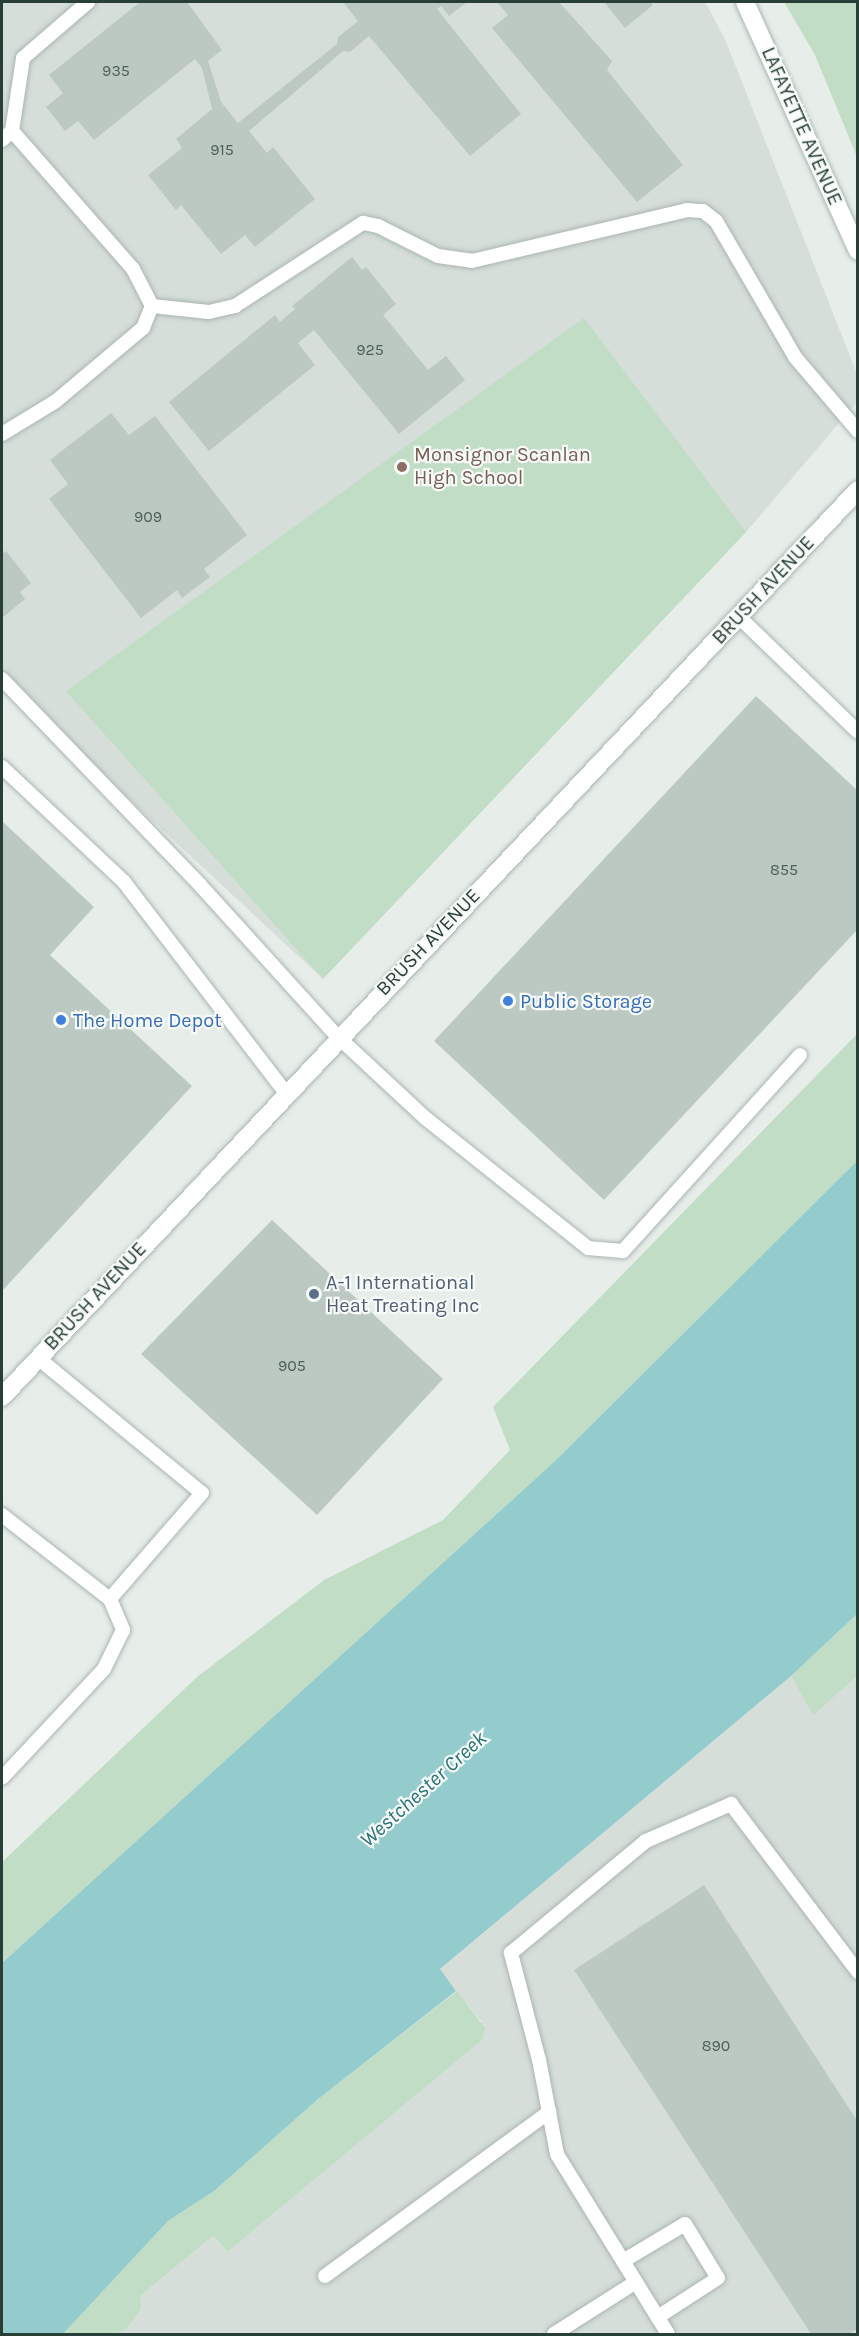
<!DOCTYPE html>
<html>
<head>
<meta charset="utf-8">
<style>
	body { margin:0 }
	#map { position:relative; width:859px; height:2336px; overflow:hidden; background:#e7eeea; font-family:Karla,sans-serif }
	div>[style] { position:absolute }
	.built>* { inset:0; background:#d5ded9 }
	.green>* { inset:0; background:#c2ddc6 }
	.water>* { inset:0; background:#94cbcd }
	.building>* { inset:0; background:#bcc9c3 }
	.roads { filter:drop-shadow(0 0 2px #aab6b0) drop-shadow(0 0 2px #aab6b0) }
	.lane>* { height:14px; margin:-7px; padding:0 7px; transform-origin:7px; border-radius:7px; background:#fff }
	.secondary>* { height:18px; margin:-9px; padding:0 9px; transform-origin:9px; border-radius:9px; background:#fff }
	.dots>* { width:16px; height:16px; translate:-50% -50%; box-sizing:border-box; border:3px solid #f7fbf8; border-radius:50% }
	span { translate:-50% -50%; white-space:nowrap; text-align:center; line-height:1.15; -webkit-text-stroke:4.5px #f7fbf8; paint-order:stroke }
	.number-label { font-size:16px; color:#4c6259 }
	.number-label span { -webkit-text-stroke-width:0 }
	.street-label { font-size:20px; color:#273f36 }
	.education-label { font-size:20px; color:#785e54 }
	.left { translate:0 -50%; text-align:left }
	.shop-label { font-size:20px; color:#366cbe }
	.service-label { font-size:20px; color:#4e5e75 }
	.water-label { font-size:21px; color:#257277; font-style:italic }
	.frame { position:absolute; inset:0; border:3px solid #273f36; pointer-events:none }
</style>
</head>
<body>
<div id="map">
	<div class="built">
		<i style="clip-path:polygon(2px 2px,705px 2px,725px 39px,857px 374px,857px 402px,746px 532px,323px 979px,2px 681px)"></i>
		<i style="clip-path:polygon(857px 1673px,857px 2334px,116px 2334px,126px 2329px,140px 2296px,213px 2236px,226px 2252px,482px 2040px,481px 2021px,439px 1970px,791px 1676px,813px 1714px)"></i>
	</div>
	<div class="green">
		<i style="clip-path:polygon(784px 2px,857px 2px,857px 157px,815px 55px)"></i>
		<i style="clip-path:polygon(584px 318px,746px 532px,323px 979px,66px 691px)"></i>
		<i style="clip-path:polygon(857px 1034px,857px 1161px,555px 1461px,2px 1963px,2px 1862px,197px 1677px,324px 1580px,443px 1520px,510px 1450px,493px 1407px)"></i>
		<i style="clip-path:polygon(857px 1614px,857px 1676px,813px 1715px,791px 1676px)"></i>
		<i style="clip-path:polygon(457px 1991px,485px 2028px,482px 2040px,227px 2252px,213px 2236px,140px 2296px,141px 2309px,126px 2329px,116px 2334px,63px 2334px,168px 2221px,214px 2191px,317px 2100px)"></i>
	</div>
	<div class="water">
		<i style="clip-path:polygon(857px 1161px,857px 1614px,791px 1676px,440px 1969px,456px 1991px,317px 2100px,214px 2191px,168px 2221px,63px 2334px,2px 2334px,2px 1963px,555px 1461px)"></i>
	</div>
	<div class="building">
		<i style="clip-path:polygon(140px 2px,187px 2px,222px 50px,208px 61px,221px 102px,238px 123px,337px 44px,338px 37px,358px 21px,343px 2px,467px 2px,449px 16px,441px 6px,437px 9px,521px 114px,470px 156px,369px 36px,350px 52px,343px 51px,249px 131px,267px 153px,273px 147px,315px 199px,255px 247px,245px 235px,221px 254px,181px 205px,176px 210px,148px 175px,182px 148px,176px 139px,212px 109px,202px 68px,195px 59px,94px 140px,78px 121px,65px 131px,46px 107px,63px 93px,49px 75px)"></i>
		<i style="clip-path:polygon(497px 2px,559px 2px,612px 61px,607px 70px,683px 165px,637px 202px,492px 28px,508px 15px)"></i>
		<i style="clip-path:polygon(604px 2px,650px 2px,653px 5px,625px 28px)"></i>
		<i style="clip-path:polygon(352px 257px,362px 270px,366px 267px,396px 304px,383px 315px,428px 370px,446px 356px,465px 380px,399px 434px,314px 330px,298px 343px,315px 365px,209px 451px,169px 402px,275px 315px,280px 322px,295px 309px,292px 306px)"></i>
		<i style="clip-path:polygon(111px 413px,129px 435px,155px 416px,247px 535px,204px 569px,210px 577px,182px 598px,177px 590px,141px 618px,49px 499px,68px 484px,50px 460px)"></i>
		<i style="clip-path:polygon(6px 551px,31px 583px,20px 592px,25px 599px,2px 618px,2px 554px)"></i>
		<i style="clip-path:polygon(756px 696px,858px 791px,858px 929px,604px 1200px,434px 1041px)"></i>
		<i style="clip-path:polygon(2px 821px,94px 907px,50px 955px,192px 1086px,2px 1291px)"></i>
		<i style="clip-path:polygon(272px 1220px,443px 1379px,317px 1515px,141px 1354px)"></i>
		<i style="clip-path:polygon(704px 1885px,858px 2122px,858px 2329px,848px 2334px,811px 2334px,574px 1970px)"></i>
	</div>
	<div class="roads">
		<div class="lane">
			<i style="left:2px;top:140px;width:13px;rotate:-42deg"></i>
			<i style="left:12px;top:131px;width:74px;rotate:-81.4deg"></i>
			<i style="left:23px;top:58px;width:86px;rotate:-40.7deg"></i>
			<i style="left:152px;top:306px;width:57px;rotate:6deg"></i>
			<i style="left:209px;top:312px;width:27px;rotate:-13deg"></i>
			<i style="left:235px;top:306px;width:153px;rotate:-33deg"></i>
			<i style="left:363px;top:223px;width:15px;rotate:11deg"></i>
			<i style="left:378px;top:226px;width:67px;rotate:26.6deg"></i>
			<i style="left:438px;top:256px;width:34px;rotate:8deg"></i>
			<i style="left:472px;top:261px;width:221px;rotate:-13.3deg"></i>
			<i style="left:687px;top:210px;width:16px;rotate:4deg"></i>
			<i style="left:703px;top:211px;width:16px;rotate:38deg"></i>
			<i style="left:716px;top:221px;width:157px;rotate:59.8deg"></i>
			<i style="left:795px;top:357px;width:97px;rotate:49.6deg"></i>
			<i style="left:2px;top:434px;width:63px;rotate:-31.4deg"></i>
			<i style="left:56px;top:401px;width:114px;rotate:-40deg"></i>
			<i style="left:143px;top:328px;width:24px;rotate:-68deg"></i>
			<i style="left:152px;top:306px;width:42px;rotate:-117.2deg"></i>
			<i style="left:133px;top:269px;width:184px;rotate:-131.2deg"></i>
			<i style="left:739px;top:617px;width:165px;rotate:44deg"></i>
			<i style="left:2px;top:679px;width:286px;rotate:46.1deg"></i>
			<i style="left:200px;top:885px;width:205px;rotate:47.8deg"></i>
			<i style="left:338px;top:1037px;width:117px;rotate:42.9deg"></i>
			<i style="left:424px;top:1117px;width:210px;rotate:38.6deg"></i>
			<i style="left:588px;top:1248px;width:35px;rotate:5deg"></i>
			<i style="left:623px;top:1251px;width:264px;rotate:-47.9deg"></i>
			<i style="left:2px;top:767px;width:168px;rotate:43.3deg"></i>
			<i style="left:124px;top:882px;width:265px;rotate:52.5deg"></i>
			<i style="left:38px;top:1358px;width:212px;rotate:39.5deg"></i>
			<i style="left:202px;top:1493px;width:140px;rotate:131deg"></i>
			<i style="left:2px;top:1515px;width:137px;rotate:37.9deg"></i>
			<i style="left:110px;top:1599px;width:34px;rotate:67deg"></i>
			<i style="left:123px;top:1630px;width:43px;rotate:116deg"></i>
			<i style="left:104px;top:1669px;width:149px;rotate:133.1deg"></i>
			<i style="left:623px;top:2261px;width:72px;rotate:-30.8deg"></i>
			<i style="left:685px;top:2224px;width:63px;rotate:58.6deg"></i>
			<i style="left:718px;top:2278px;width:72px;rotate:147deg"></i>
			<i style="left:325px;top:2276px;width:278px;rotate:-36.2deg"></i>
			<i style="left:554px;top:2334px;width:97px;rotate:-32.4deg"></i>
			<i style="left:668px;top:2334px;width:211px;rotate:-121.7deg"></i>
			<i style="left:557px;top:2154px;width:96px;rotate:-100.8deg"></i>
			<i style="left:539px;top:2060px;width:111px;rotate:-104.7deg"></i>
			<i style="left:511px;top:1953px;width:175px;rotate:-39.7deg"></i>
			<i style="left:646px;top:1841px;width:93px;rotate:-23.5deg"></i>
			<i style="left:731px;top:1804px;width:211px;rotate:52.9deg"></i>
		</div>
		<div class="secondary">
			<i style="left:745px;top:2px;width:273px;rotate:65.6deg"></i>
			<i style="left:2px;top:1397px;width:1247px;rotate:-46.66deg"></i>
		</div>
	</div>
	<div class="dots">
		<i style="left:402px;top:467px;background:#8d6e63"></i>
		<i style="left:508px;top:1001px;background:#3f7fe0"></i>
		<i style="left:61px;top:1020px;background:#3f7fe0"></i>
		<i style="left:314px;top:1294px;background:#5c6f8a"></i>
	</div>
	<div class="number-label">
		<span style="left:116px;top:71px">935</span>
		<span style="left:222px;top:150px">915</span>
		<span style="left:370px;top:350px">925</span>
		<span style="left:148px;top:517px">909</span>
		<span style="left:784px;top:870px">855</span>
		<span style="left:292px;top:1366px">905</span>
		<span style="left:716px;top:2046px">890</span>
	</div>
	<div class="street-label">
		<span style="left:802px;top:126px;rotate:66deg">LAFAYETTE AVENUE</span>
		<span style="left:763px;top:590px;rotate:-47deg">BRUSH AVENUE</span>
		<span style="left:428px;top:942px;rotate:-46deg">BRUSH AVENUE</span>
		<span style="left:95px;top:1296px;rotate:-47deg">BRUSH AVENUE</span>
	</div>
	<div class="education-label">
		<span class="left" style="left:414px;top:466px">Monsignor Scanlan<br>High School</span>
	</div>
	<div class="shop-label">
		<span class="left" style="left:520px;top:1001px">Public Storage</span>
		<span class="left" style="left:73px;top:1020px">The Home Depot</span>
	</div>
	<div class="service-label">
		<span class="left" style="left:326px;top:1294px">A-1 International<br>Heat Treating Inc</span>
	</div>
	<div class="water-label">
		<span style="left:423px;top:1789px;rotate:-42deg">Westchester Creek</span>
	</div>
	<div class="frame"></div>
</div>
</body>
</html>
